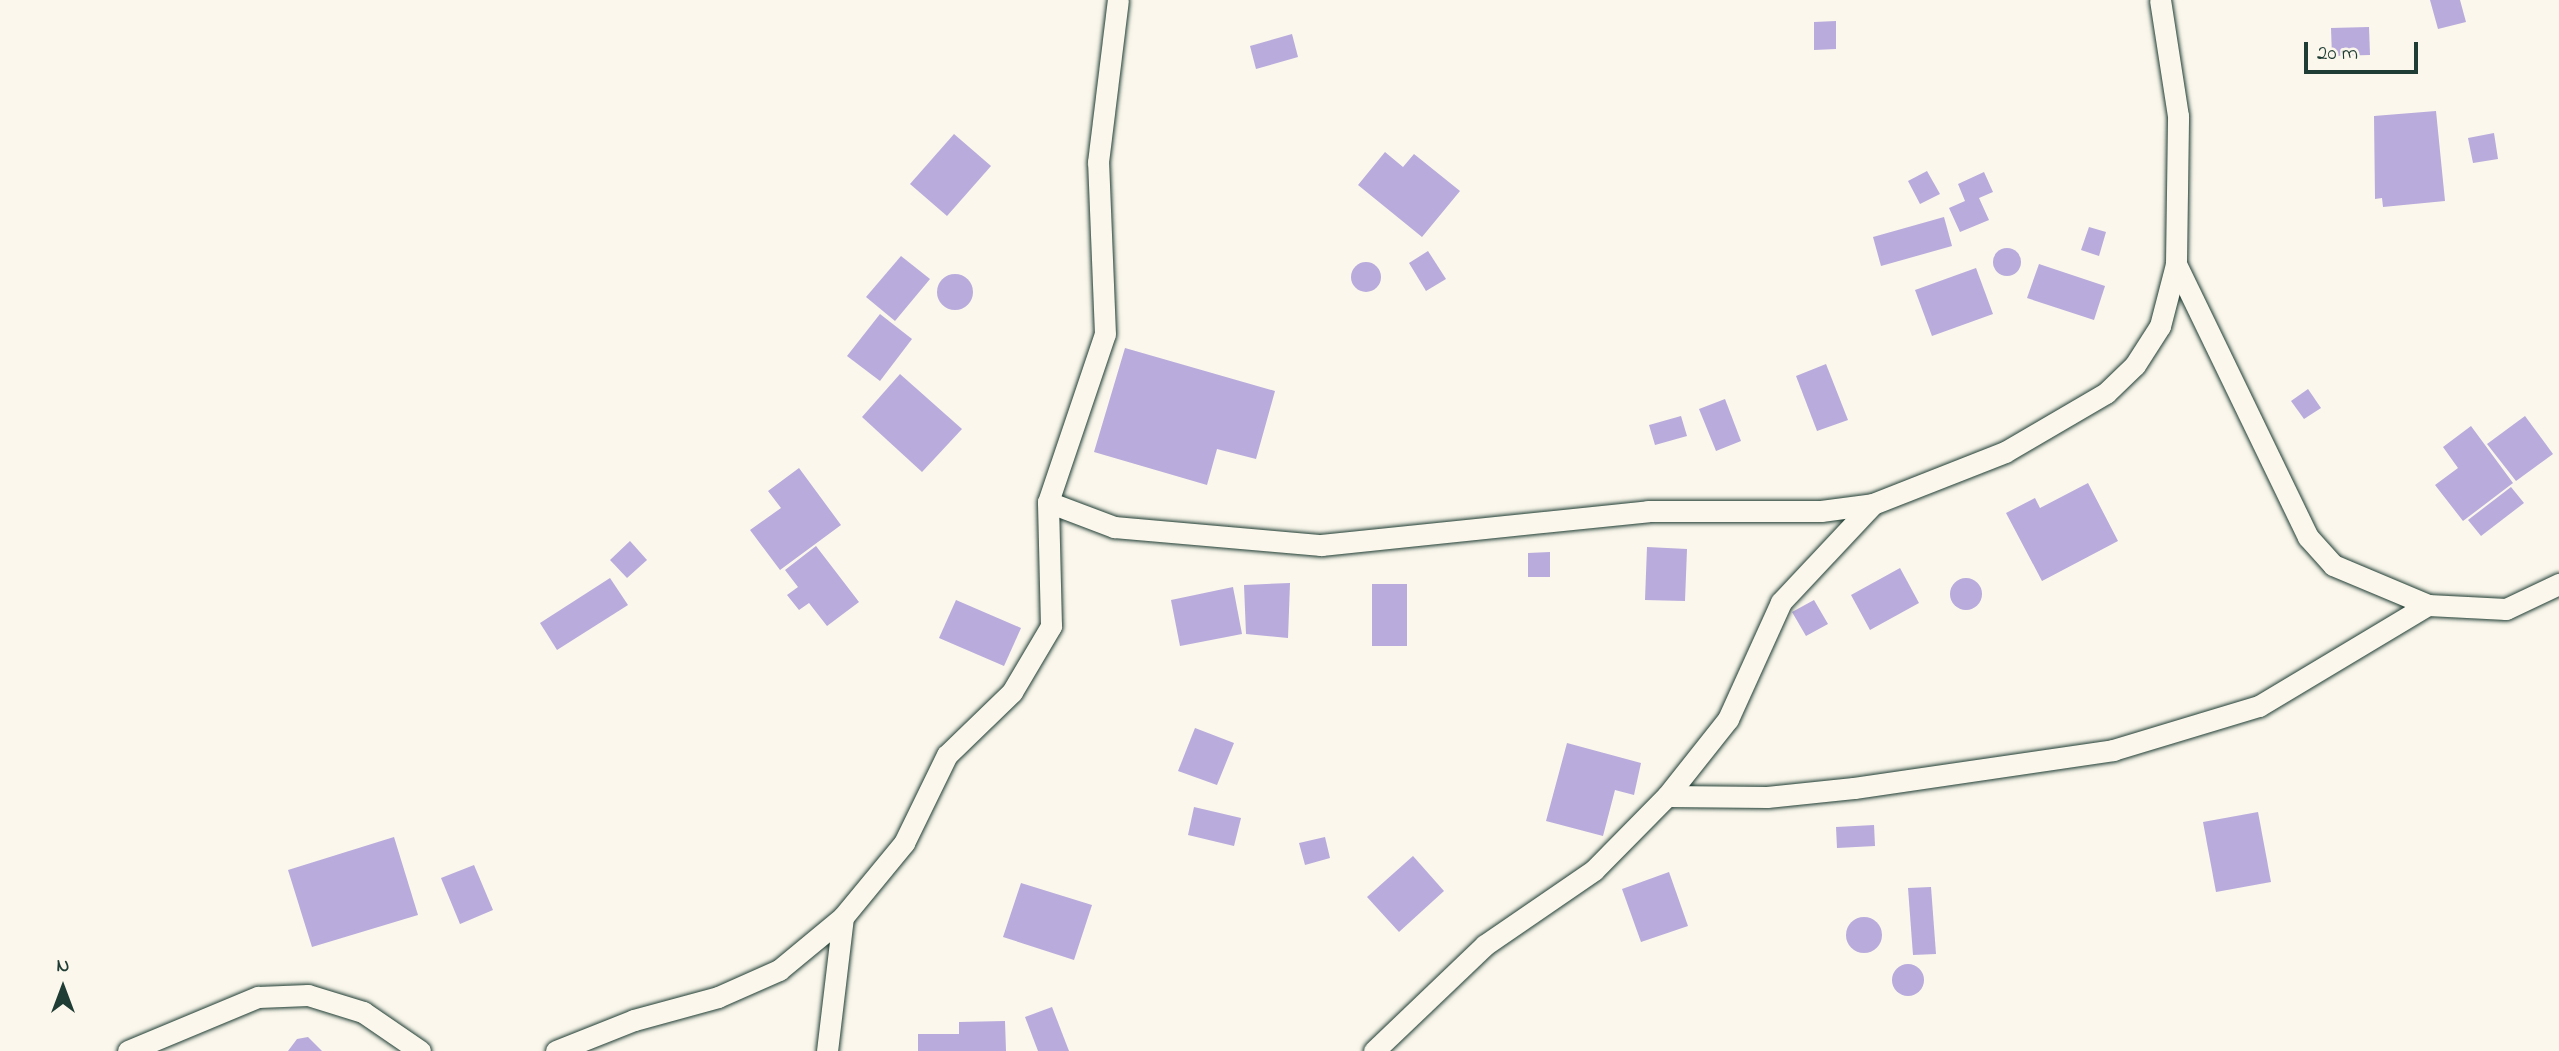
<!DOCTYPE html>
<html>
<head>
<meta charset="utf-8">
<style>
	body { margin:0 }
	#map { position:relative; width:2559px; height:1051px; overflow:hidden; background:#fbf7ec; font-family:"Indie Flower",sans-serif }
	div>[style] { position:absolute }
	.building>* { inset:0; background:#b9abdc }
	.round { border-radius:50% }
	.roads { filter:drop-shadow(0 0 2px #1f3d34) drop-shadow(0 0 2px #1f3d34) }
	.lane>* { height:21px; margin:-10.5px; padding:0 10.5px; transform-origin:10.5px; border-radius:10.5px; background:#fbf7ec }
	span { translate:-50% -50%; white-space:nowrap; text-align:center; line-height:1.15; -webkit-text-stroke:6px #fbf7ec; paint-order:stroke }
	.north { position:absolute; left:28px; top:953px; width:70px; height:70px; -webkit-text-stroke:5px #fbf7ec; paint-order:stroke; rotate:0deg; font-size:19px; font-weight:700; line-height:28px; text-align:center; color:#1f3d34 }
	.north::after { content:''; display:block; margin:auto; width:24px; height:32px; background:#1f3d34; clip-path:polygon(50% 0,100% 100%,50% 72%,0 100%) }
	.scale { position:absolute; left:2304px; top:42px; width:114px; height:32px; box-sizing:border-box; border:4px solid #1f3d34; border-top:0; padding-left:9px; font-size:21px; line-height:24px; white-space:nowrap; color:#1f3d34; -webkit-text-stroke:5px #fbf7ec; paint-order:stroke }
</style>
</head>
<body>
<div id="map">
	<div class="building">
		<i style="clip-path:polygon(2430px 0,2460px 0,2466px 22px,2438px 29px)"></i>
		<i style="clip-path:polygon(1836px 21px,1836px 49px,1814px 50px,1814px 22px)"></i>
		<i style="clip-path:polygon(2369px 27px,2370px 55px,2332px 56px,2331px 28px)"></i>
		<i style="clip-path:polygon(1292px 34px,1298px 57px,1256px 69px,1250px 46px)"></i>
		<i style="clip-path:polygon(2436px 111px,2445px 201px,2383px 207px,2382px 198px,2375px 199px,2374px 116px)"></i>
		<i style="clip-path:polygon(2494px 133px,2498px 159px,2473px 163px,2468px 138px)"></i>
		<i style="clip-path:polygon(954px 134px,991px 166px,947px 216px,910px 184px)"></i>
		<i style="clip-path:polygon(1385px 152px,1403px 167px,1414px 154px,1460px 191px,1422px 237px,1358px 185px)"></i>
		<i style="clip-path:polygon(1927px 171px,1940px 194px,1920px 204px,1908px 181px)"></i>
		<i style="clip-path:polygon(1984px 172px,1993px 192px,1979px 198px,1989px 220px,1960px 232px,1949px 208px,1965px 201px,1958px 184px)"></i>
		<i style="clip-path:polygon(1944px 217px,1952px 246px,1881px 266px,1873px 237px)"></i>
		<i style="clip-path:polygon(2089px 227px,2106px 232px,2099px 256px,2081px 250px)"></i>
		<i class="round" style="left:1993px;top:248px;width:28px;height:28px"></i>
		<i style="clip-path:polygon(1428px 251px,1446px 279px,1426px 291px,1409px 263px)"></i>
		<i style="clip-path:polygon(901px 256px,930px 279px,895px 321px,866px 297px)"></i>
		<i class="round" style="left:1351px;top:262px;width:30px;height:30px"></i>
		<i style="clip-path:polygon(2039px 264px,2105px 286px,2094px 320px,2027px 298px)"></i>
		<i style="clip-path:polygon(1976px 268px,1993px 314px,1932px 336px,1915px 290px)"></i>
		<i class="round" style="left:937px;top:274px;width:36px;height:36px"></i>
		<i style="clip-path:polygon(880px 314px,912px 339px,880px 381px,847px 356px)"></i>
		<i style="clip-path:polygon(1125px 348px,1275px 391px,1256px 459px,1217px 449px,1207px 485px,1094px 452px)"></i>
		<i style="clip-path:polygon(1826px 364px,1848px 420px,1817px 431px,1796px 376px)"></i>
		<i style="clip-path:polygon(900px 374px,962px 429px,922px 472px,862px 417px)"></i>
		<i style="clip-path:polygon(2308px 389px,2321px 408px,2304px 419px,2291px 401px)"></i>
		<i style="clip-path:polygon(1725px 399px,1741px 441px,1716px 451px,1699px 409px)"></i>
		<i style="clip-path:polygon(1681px 416px,1687px 436px,1655px 445px,1649px 425px)"></i>
		<i style="clip-path:polygon(2525px 416px,2553px 454px,2516px 481px,2487px 444px)"></i>
		<i style="clip-path:polygon(2471px 426px,2513px 483px,2463px 521px,2435px 485px,2458px 468px,2443px 447px)"></i>
		<i style="clip-path:polygon(799px 468px,841px 525px,780px 570px,750px 530px,781px 508px,768px 491px)"></i>
		<i style="clip-path:polygon(2088px 483px,2118px 541px,2042px 581px,2006px 513px,2035px 498px,2040px 508px)"></i>
		<i style="clip-path:polygon(2511px 487px,2524px 503px,2481px 536px,2468px 520px)"></i>
		<i style="clip-path:polygon(630px 541px,647px 560px,627px 578px,610px 560px)"></i>
		<i style="clip-path:polygon(816px 546px,859px 602px,827px 626px,809px 603px,799px 610px,787px 595px,798px 587px,785px 570px)"></i>
		<i style="clip-path:polygon(1647px 547px,1687px 549px,1685px 601px,1645px 600px)"></i>
		<i style="clip-path:polygon(1550px 552px,1550px 577px,1528px 577px,1528px 553px)"></i>
		<i style="clip-path:polygon(1900px 568px,1919px 603px,1870px 630px,1851px 595px)"></i>
		<i class="round" style="left:1950px;top:578px;width:32px;height:32px"></i>
		<i style="clip-path:polygon(610px 578px,628px 605px,557px 650px,540px 623px)"></i>
		<i style="clip-path:polygon(1290px 583px,1288px 638px,1246px 634px,1244px 585px)"></i>
		<i style="clip-path:polygon(1372px 584px,1407px 584px,1407px 646px,1372px 646px)"></i>
		<i style="clip-path:polygon(1233px 587px,1242px 634px,1180px 646px,1171px 600px)"></i>
		<i style="clip-path:polygon(956px 600px,1021px 628px,1004px 666px,939px 638px)"></i>
		<i style="clip-path:polygon(1814px 600px,1828px 624px,1806px 636px,1792px 612px)"></i>
		<i style="clip-path:polygon(1195px 728px,1234px 743px,1217px 785px,1178px 771px)"></i>
		<i style="clip-path:polygon(1567px 743px,1641px 763px,1634px 795px,1615px 790px,1603px 836px,1546px 821px)"></i>
		<i style="clip-path:polygon(1194px 807px,1241px 818px,1234px 846px,1188px 835px)"></i>
		<i style="clip-path:polygon(2258px 812px,2271px 882px,2216px 892px,2203px 822px)"></i>
		<i style="clip-path:polygon(1874px 825px,1875px 846px,1837px 848px,1836px 827px)"></i>
		<i style="clip-path:polygon(394px 837px,418px 915px,312px 947px,288px 870px)"></i>
		<i style="clip-path:polygon(1325px 837px,1330px 858px,1305px 865px,1299px 843px)"></i>
		<i style="clip-path:polygon(1413px 856px,1444px 891px,1399px 932px,1367px 897px)"></i>
		<i style="clip-path:polygon(474px 865px,493px 910px,460px 924px,441px 878px)"></i>
		<i style="clip-path:polygon(1669px 872px,1688px 926px,1641px 942px,1622px 889px)"></i>
		<i style="clip-path:polygon(1021px 883px,1092px 905px,1074px 960px,1003px 937px)"></i>
		<i style="clip-path:polygon(1931px 887px,1936px 954px,1913px 955px,1908px 888px)"></i>
		<i class="round" style="left:1846px;top:917px;width:36px;height:36px"></i>
		<i class="round" style="left:1892px;top:964px;width:32px;height:32px"></i>
		<i style="clip-path:polygon(1052px 1007px,1069px 1051px,1038px 1051px,1025px 1017px)"></i>
		<i style="clip-path:polygon(1005px 1021px,1006px 1051px,918px 1051px,918px 1034px,959px 1034px,959px 1022px)"></i>
		<i style="clip-path:polygon(308px 1037px,322px 1051px,288px 1051px,297px 1039px)"></i>
	</div>
	<div class="roads">
		<div class="lane">
			<i style="left:2176px;top:264px;width:303px;rotate:64.2deg"></i>
			<i style="left:2308px;top:537px;width:38px;rotate:48deg"></i>
			<i style="left:2333px;top:565px;width:103px;rotate:22.8deg"></i>
			<i style="left:1048px;top:502px;width:71px;rotate:20.7deg"></i>
			<i style="left:1114px;top:527px;width:208px;rotate:5deg"></i>
			<i style="left:1321px;top:545px;width:329px;rotate:-5.9deg"></i>
			<i style="left:1648px;top:511px;width:173px"></i>
			<i style="left:1821px;top:511px;width:52px;rotate:-7.7deg"></i>
			<i style="left:1873px;top:504px;width:142px;rotate:-21.5deg"></i>
			<i style="left:2005px;top:452px;width:117px;rotate:-30.3deg"></i>
			<i style="left:2106px;top:393px;width:40px;rotate:-44deg"></i>
			<i style="left:2135px;top:365px;width:46px;rotate:-57.3deg"></i>
			<i style="left:2160px;top:326px;width:64px;rotate:-75.5deg"></i>
			<i style="left:2176px;top:264px;width:148px;rotate:-89.2deg"></i>
			<i style="left:2178px;top:116px;width:117px;rotate:-98.8deg"></i>
			<i style="left:1667px;top:796px;width:100px;rotate:0.6deg"></i>
			<i style="left:1767px;top:797px;width:87px;rotate:-5.9deg"></i>
			<i style="left:1854px;top:788px;width:262px;rotate:-8.3deg"></i>
			<i style="left:2113px;top:750px;width:152px;rotate:-16.8deg"></i>
			<i style="left:2259px;top:706px;width:197px;rotate:-30.9deg"></i>
			<i style="left:2428px;top:605px;width:78px;rotate:2.9deg"></i>
			<i style="left:2506px;top:609px;width:59px;rotate:-25.3deg"></i>
			<i style="left:128px;top:1051px;width:141px;rotate:-22.6deg"></i>
			<i style="left:258px;top:997px;width:50px;rotate:-2.3deg"></i>
			<i style="left:308px;top:995px;width:58px;rotate:17.2deg"></i>
			<i style="left:363px;top:1012px;width:69px;rotate:34.4deg"></i>
			<i style="left:556px;top:1051px;width:84px;rotate:-21.7deg"></i>
			<i style="left:634px;top:1020px;width:87px;rotate:-15.3deg"></i>
			<i style="left:718px;top:997px;width:67px;rotate:-23.9deg"></i>
			<i style="left:779px;top:970px;width:83px;rotate:-39.6deg"></i>
			<i style="left:843px;top:917px;width:96px;rotate:-50.5deg"></i>
			<i style="left:904px;top:843px;width:98px;rotate:-64deg"></i>
			<i style="left:947px;top:755px;width:91px;rotate:-44.1deg"></i>
			<i style="left:1012px;top:692px;width:77px;rotate:-59.4deg"></i>
			<i style="left:1051px;top:626px;width:124px;rotate:-91.4deg"></i>
			<i style="left:1048px;top:502px;width:177px;rotate:-71.3deg"></i>
			<i style="left:1105px;top:334px;width:172px;rotate:-92.3deg"></i>
			<i style="left:1098px;top:162px;width:163px;rotate:-83deg"></i>
			<i style="left:827px;top:1051px;width:135px;rotate:-83.2deg"></i>
			<i style="left:1374px;top:1051px;width:153px;rotate:-43.7deg"></i>
			<i style="left:1485px;top:945px;width:132px;rotate:-34.5deg"></i>
			<i style="left:1594px;top:870px;width:104px;rotate:-45.4deg"></i>
			<i style="left:1667px;top:796px;width:98px;rotate:-51.6deg"></i>
			<i style="left:1728px;top:719px;width:128px;rotate:-65.6deg"></i>
			<i style="left:1781px;top:602px;width:134px;rotate:-46.8deg"></i>
		</div>
	</div>
	<div class="north">N</div>
	<div class="scale">20 m</div>
</div>
</body>
</html>
